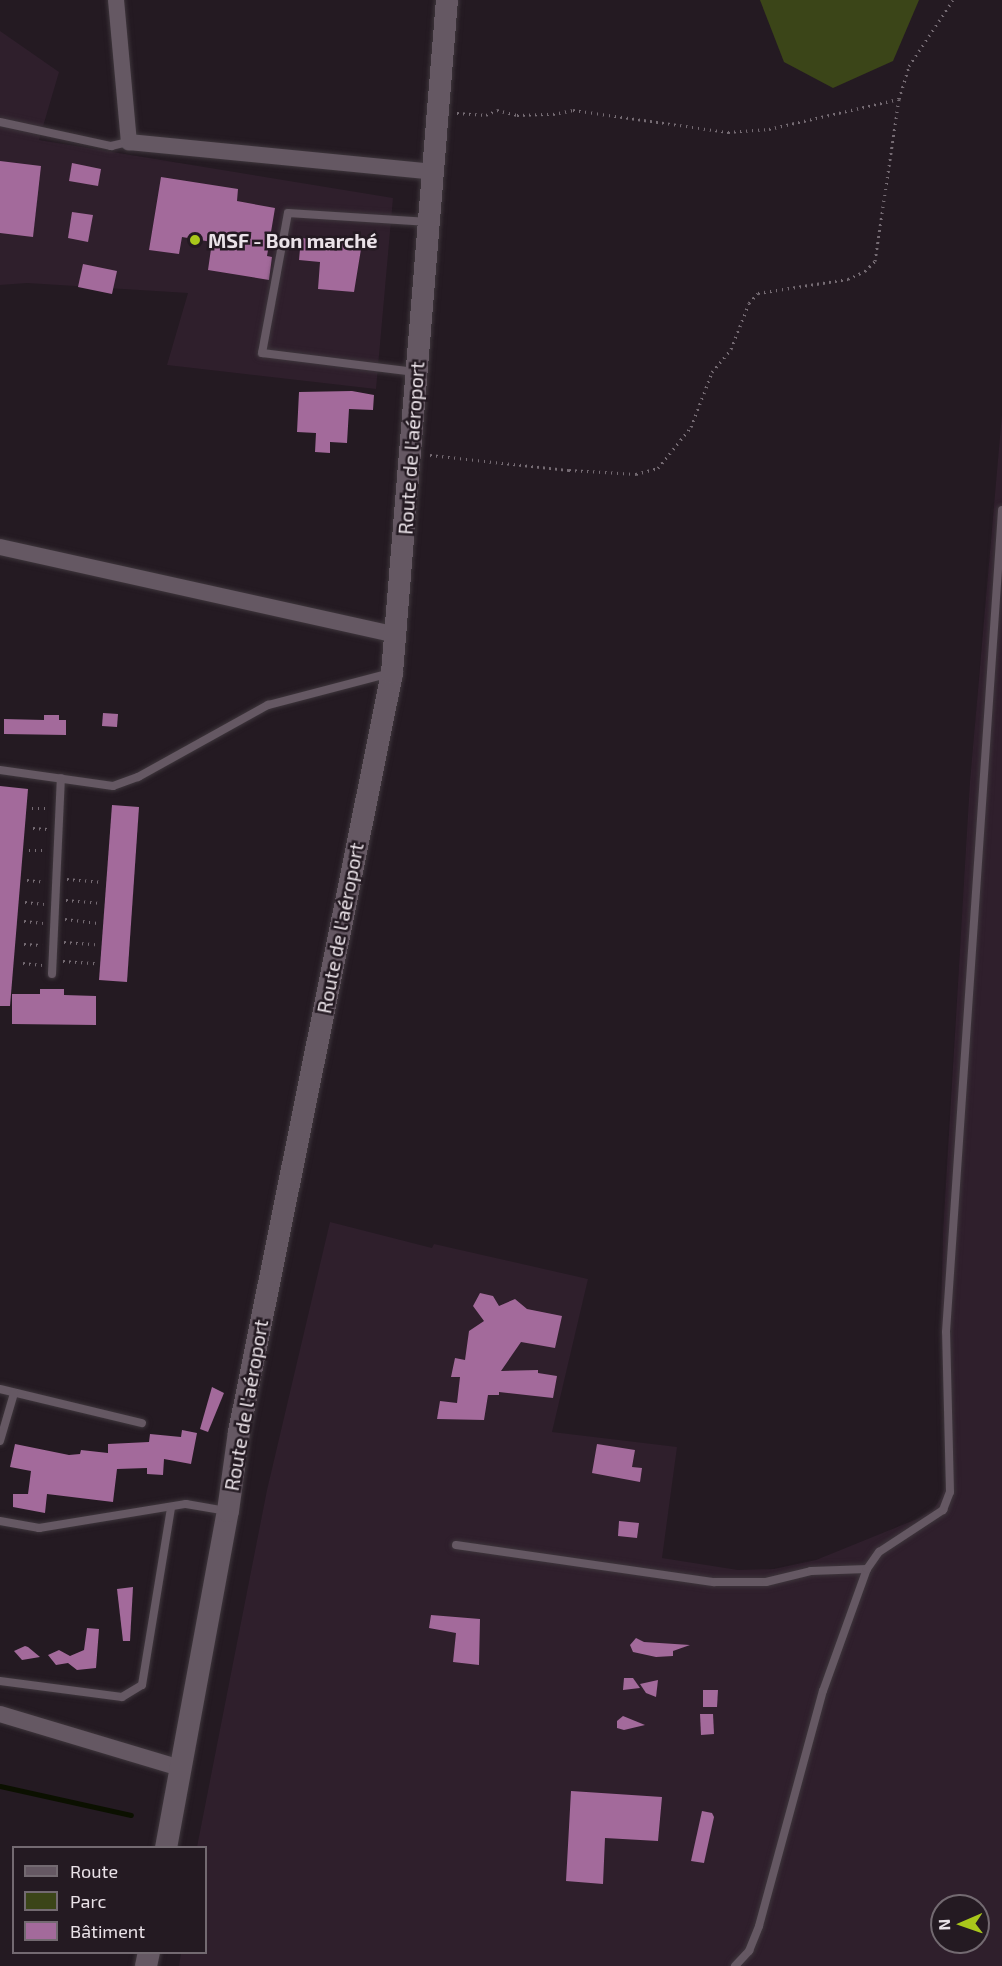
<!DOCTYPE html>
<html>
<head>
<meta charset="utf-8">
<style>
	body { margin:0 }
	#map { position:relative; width:1002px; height:1966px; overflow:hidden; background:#241a22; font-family:"Exo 2",sans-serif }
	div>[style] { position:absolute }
	.built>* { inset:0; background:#2f1f2c }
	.green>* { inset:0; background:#3b4518 }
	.stream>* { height:5px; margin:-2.5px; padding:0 2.5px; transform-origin:2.5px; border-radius:2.5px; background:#0b1000 }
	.building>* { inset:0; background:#a36a9b }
	.path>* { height:3px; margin-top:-1.5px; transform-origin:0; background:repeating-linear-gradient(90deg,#756b73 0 1.5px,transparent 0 6px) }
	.roads { filter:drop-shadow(0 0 2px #3e363c) drop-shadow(0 0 2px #3e363c) }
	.lane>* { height:8px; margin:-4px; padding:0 4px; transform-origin:4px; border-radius:4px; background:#655863 }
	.street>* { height:16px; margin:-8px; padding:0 8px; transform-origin:8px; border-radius:8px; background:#655863 }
	.secondary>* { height:22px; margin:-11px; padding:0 11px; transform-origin:11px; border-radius:11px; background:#655863 }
	.dots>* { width:16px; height:16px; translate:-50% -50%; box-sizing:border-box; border:3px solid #241a22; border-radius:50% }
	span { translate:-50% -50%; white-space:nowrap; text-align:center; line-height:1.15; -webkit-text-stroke:5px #241a22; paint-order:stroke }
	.poi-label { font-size:20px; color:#eae2e8; font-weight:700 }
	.left { translate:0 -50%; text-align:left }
	.street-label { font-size:20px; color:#eae2e8 }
	.legend { position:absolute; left:12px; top:1846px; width:195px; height:108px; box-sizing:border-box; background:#241a22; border:2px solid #736a71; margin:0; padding:8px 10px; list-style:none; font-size:18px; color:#eae2e8 }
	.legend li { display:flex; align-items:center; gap:12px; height:30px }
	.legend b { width:30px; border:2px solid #736a71 }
	.north { position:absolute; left:930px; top:1894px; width:60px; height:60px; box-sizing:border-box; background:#241a22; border:2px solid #736a71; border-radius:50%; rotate:268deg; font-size:16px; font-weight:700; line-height:24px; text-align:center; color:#eae2e8 }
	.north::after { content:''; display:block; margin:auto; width:21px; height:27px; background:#a9c71b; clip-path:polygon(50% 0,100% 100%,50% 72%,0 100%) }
</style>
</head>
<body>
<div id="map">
	<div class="built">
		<i style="clip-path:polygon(0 31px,59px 72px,39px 140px,393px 198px,376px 389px,167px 365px,188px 293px,27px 283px,0 285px)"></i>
		<i style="clip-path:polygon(evenodd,1002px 414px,1002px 1966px,179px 1966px,181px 1953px,206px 1952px,206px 1848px,197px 1847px,267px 1490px,330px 1222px,432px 1248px,434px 1244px,588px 1279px,552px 1432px,677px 1447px,662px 1558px,738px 1570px,774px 1569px,816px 1560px,917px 1519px,933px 1510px,941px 1498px,946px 1484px,941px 1321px,943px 1234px,970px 782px,1002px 414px,942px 1906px,978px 1906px,978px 1942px,942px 1942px,942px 1906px)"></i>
	</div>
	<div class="green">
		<i style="clip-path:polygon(760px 0,919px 0,893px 61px,833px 88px,784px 62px)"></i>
	</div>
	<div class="stream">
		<i style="left:0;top:1786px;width:134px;rotate:12.5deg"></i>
	</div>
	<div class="building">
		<i style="clip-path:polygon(0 161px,41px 166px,33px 237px,0 233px)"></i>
		<i style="clip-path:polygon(72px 163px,101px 169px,98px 186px,69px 181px)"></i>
		<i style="clip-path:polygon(161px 177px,238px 189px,237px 201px,275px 208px,267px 256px,272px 257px,269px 280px,208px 270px,212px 242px,182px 237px,179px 254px,149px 250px)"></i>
		<i style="clip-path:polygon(72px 212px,93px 215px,88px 242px,68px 238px)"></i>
		<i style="clip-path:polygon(301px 238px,362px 243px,354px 292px,318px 289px,320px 262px,299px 260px)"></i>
		<i style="clip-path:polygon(83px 264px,117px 271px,112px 294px,78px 287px)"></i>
		<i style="clip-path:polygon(352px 391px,374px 395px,373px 410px,349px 409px,347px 443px,330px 442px,330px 453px,315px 452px,316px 433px,297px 432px,299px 392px)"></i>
		<i style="clip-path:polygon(103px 713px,118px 714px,117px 727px,102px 726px)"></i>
		<i style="clip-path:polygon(44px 715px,59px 715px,59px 720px,66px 720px,66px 735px,4px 734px,4px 719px,44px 720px)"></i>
		<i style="clip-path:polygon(0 786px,28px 789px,10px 1006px,0 1006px)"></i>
		<i style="clip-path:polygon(112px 805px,139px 807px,127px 982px,99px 980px)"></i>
		<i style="clip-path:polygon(40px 989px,64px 989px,64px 995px,96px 996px,96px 1025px,12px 1024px,12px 994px,40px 994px)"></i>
		<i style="clip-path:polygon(480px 1293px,493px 1296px,499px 1306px,515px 1299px,527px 1309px,562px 1316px,555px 1348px,521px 1342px,501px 1371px,538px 1370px,538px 1373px,557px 1376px,553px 1398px,499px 1392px,499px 1395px,488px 1395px,484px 1420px,437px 1419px,440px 1401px,457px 1403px,460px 1377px,451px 1377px,455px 1358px,465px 1360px,469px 1331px,484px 1321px,473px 1306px)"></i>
		<i style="clip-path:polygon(212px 1387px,224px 1393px,208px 1432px,200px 1429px)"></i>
		<i style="clip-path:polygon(182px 1430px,197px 1433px,191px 1464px,164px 1459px,163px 1475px,147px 1474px,147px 1468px,117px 1469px,113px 1502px,47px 1494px,45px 1513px,13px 1507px,13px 1494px,28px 1494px,31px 1471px,10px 1467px,15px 1444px,69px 1455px,80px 1454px,81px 1450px,108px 1453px,108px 1444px,149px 1442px,150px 1434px,181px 1437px)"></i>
		<i style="clip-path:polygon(597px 1444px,635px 1450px,632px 1467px,642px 1468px,640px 1482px,592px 1473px)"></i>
		<i style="clip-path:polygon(619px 1521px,639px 1523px,637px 1538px,618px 1536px)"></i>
		<i style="clip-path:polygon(133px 1587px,130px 1641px,123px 1641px,117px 1589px)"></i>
		<i style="clip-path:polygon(431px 1615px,480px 1619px,479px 1665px,453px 1662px,456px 1633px,429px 1628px)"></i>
		<i style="clip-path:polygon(87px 1628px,99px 1629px,96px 1668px,77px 1670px,68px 1663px,56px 1665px,48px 1655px,59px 1650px,70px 1656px,84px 1650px)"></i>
		<i style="clip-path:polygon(636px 1638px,644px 1642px,690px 1645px,673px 1651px,673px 1656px,656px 1657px,633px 1652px,630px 1645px)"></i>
		<i style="clip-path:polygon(25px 1646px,28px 1647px,40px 1657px,22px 1660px,14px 1651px)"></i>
		<i style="clip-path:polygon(624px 1678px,633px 1678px,640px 1688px,623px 1690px)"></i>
		<i style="clip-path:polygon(658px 1680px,656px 1697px,646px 1693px,640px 1684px)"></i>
		<i style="clip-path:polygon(703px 1690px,718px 1690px,717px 1707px,703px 1707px)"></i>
		<i style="clip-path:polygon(700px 1714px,713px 1714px,714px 1734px,701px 1735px)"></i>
		<i style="clip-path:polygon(623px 1716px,645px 1725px,624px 1730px,617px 1728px,617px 1721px)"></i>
		<i style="clip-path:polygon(571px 1791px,662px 1797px,658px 1841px,605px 1838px,603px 1884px,566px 1881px)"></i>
		<i style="clip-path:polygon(702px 1811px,712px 1813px,714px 1817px,704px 1863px,691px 1861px)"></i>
	</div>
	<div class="path">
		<i style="left:457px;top:113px;width:29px;rotate:4deg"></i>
		<i style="left:486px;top:115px;width:12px;rotate:-24deg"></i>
		<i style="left:497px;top:110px;width:21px;rotate:14deg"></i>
		<i style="left:517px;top:115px;width:36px;rotate:-2deg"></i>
		<i style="left:553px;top:114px;width:20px;rotate:-11deg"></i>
		<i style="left:573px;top:110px;width:157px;rotate:8.1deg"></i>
		<i style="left:728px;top:132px;width:41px;rotate:-4.2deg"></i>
		<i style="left:769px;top:129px;width:133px;rotate:-13deg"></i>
		<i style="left:430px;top:455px;width:140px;rotate:6.2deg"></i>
		<i style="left:569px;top:470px;width:67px;rotate:3.4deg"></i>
		<i style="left:636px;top:474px;width:23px;rotate:-15deg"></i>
		<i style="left:658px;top:468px;width:53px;rotate:-51.2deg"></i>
		<i style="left:691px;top:427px;width:59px;rotate:-69.1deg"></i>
		<i style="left:712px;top:372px;width:30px;rotate:-50deg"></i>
		<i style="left:731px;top:349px;width:49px;rotate:-68.6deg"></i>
		<i style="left:749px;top:303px;width:13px;rotate:-48deg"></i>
		<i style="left:758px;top:293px;width:91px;rotate:-8.8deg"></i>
		<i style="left:848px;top:279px;width:19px;rotate:-25deg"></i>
		<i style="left:865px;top:271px;width:14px;rotate:-45deg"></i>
		<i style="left:875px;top:261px;width:164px;rotate:-81.6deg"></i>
		<i style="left:899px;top:99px;width:34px;rotate:-73deg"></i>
		<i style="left:909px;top:66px;width:79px;rotate:-56.3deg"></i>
		<i style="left:32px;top:808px;width:17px"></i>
		<i style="left:33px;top:828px;width:15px;rotate:4deg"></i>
		<i style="left:29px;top:850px;width:18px"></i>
		<i style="left:67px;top:879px;width:32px;rotate:5deg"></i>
		<i style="left:27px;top:880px;width:18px;rotate:6deg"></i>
		<i style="left:66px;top:900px;width:33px;rotate:5deg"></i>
		<i style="left:25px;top:902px;width:19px;rotate:6deg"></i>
		<i style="left:65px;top:919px;width:33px;rotate:7deg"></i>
		<i style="left:24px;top:921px;width:19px;rotate:6deg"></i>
		<i style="left:64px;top:942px;width:31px;rotate:4deg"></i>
		<i style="left:24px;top:944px;width:18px;rotate:3deg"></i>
		<i style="left:63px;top:961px;width:32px;rotate:4deg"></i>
		<i style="left:23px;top:963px;width:19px;rotate:6deg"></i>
	</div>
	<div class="roads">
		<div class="lane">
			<i style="left:0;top:122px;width:114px;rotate:12.2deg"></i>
			<i style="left:111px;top:146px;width:18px;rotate:-13deg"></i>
			<i style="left:415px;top:372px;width:154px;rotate:-172.9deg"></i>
			<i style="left:262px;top:353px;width:142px;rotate:-79.5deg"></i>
			<i style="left:288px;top:213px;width:141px;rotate:3.7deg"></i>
			<i style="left:0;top:770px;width:114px;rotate:8.1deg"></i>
			<i style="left:113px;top:786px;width:27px;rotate:-20deg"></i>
			<i style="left:138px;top:777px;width:149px;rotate:-29deg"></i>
			<i style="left:268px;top:705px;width:127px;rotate:-14.6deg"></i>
			<i style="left:52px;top:974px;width:196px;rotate:-87.4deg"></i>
			<i style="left:0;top:1389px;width:146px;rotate:13.5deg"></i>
			<i style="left:0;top:1441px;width:50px;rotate:-73.7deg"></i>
			<i style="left:0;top:1521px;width:40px;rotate:10deg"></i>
			<i style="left:39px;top:1528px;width:149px;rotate:-9.3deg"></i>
			<i style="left:186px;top:1504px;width:42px;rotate:9.7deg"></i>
			<i style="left:456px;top:1545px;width:261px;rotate:8.2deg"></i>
			<i style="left:714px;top:1582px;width:52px"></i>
			<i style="left:766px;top:1582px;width:46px;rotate:-13.7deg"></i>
			<i style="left:811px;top:1571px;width:56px;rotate:-2deg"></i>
			<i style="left:0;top:1681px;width:123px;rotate:7.5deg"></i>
			<i style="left:122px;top:1697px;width:23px;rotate:-31deg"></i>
			<i style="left:142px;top:1685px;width:180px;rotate:-80.7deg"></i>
			<i style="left:735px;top:1966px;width:21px;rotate:-47deg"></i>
			<i style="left:749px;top:1951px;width:27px;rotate:-68deg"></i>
			<i style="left:759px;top:1926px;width:244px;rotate:-74.8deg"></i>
			<i style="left:823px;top:1691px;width:130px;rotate:-70.2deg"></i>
			<i style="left:867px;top:1569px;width:21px;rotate:-55deg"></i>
			<i style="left:879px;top:1552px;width:77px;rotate:-33.3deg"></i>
			<i style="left:943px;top:1510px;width:19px;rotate:-69deg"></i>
			<i style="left:950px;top:1492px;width:160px;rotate:-91.4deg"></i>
			<i style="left:946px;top:1332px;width:824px;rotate:-86.1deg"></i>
		</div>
		<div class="street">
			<i style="left:116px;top:0;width:143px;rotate:84.8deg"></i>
			<i style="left:129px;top:142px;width:306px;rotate:5.6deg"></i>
			<i style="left:0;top:547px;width:407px;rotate:12.5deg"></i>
			<i style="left:0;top:1714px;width:188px;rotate:16.7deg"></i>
		</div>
		<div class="secondary">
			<i style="left:166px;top:1848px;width:343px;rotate:-79.6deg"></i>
			<i style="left:228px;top:1511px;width:80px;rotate:-82.1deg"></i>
			<i style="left:239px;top:1432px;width:774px;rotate:-78.6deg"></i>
			<i style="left:392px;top:673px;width:675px;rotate:-85.33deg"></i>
			<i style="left:146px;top:1966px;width:14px;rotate:-78deg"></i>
		</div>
	</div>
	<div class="dots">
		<i style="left:195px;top:240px;background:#a9c71b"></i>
	</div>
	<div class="poi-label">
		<span class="left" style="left:208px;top:240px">MSF - Bon marché</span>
	</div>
	<div class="street-label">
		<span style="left:411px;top:448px;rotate:-86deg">Route de l'aéroport</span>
		<span style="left:340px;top:928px;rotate:-79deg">Route de l'aéroport</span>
		<span style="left:246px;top:1405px;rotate:-80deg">Route de l'aéroport</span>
	</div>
	<ul class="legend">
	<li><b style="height:8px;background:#655863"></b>Route</li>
	<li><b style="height:16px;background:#3b4518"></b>Parc</li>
	<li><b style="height:16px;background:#a36a9b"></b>Bâtiment</li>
	</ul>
	<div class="north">N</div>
</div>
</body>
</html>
